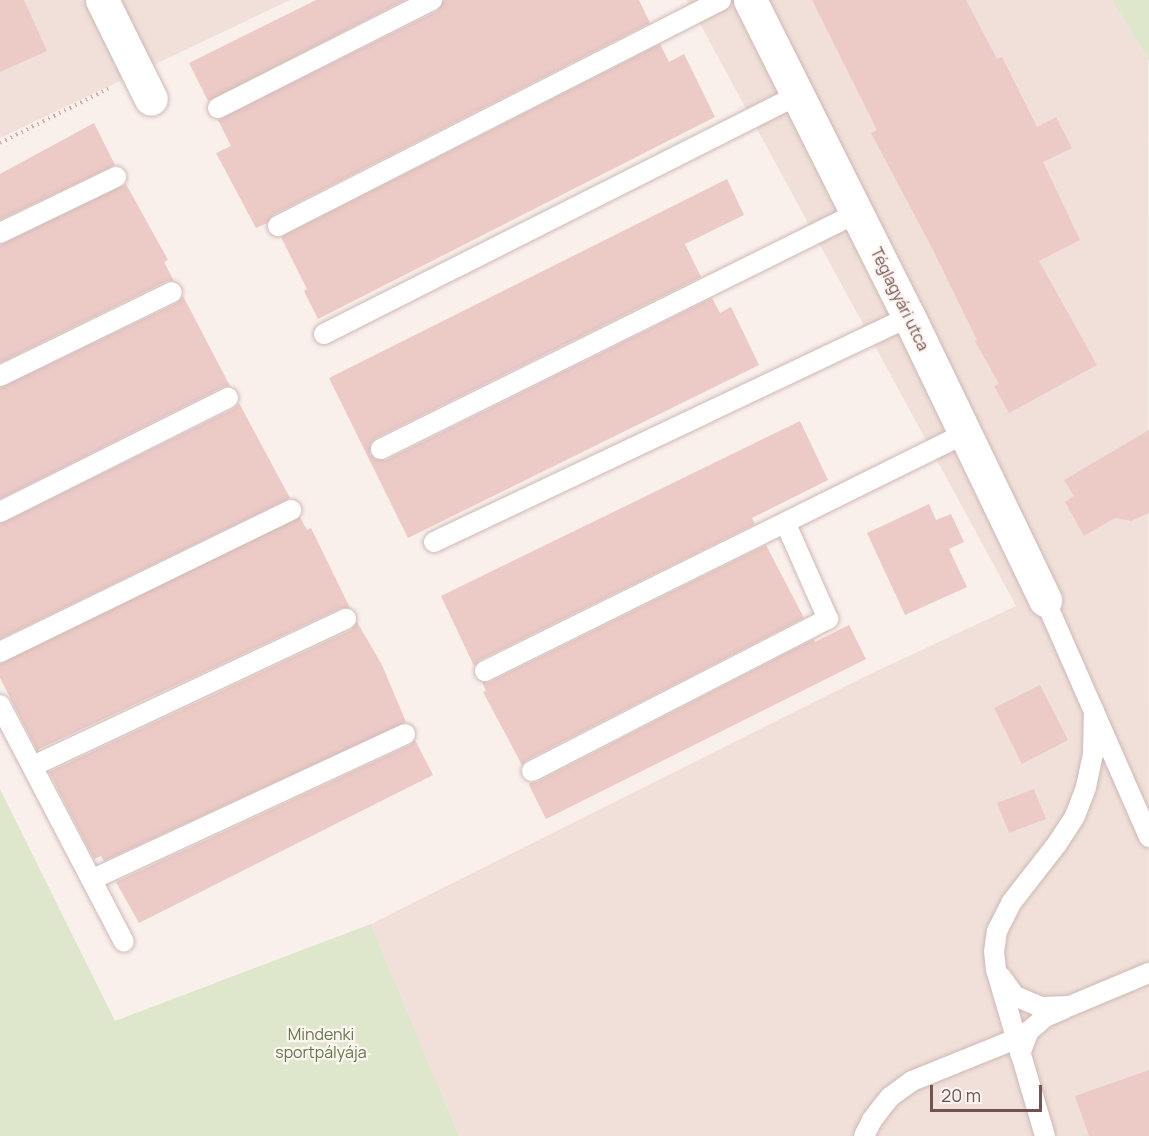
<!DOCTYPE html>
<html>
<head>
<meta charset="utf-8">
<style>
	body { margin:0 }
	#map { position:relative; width:1149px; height:1136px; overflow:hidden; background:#faf0eb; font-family:Manrope,sans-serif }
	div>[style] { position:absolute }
	.residential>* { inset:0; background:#f1e0da }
	.green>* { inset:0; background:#dee6cb }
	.building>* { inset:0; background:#eccac6 }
	.path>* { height:4px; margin-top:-2px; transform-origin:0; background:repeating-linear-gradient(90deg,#d1ada9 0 1.5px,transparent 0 6px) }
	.roads { filter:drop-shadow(0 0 2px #cdb8b5) drop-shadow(0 0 2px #cdb8b5) }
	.lane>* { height:20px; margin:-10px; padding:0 10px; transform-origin:10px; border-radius:10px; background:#fff }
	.street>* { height:33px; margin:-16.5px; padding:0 16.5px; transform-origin:16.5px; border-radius:16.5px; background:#fff }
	span { translate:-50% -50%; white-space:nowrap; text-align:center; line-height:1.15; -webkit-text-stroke:4.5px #fdf5f1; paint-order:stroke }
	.street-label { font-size:16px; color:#725351 }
	.park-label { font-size:16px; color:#64774a }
	.scale { position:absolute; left:930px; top:1085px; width:112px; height:27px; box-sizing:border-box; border:3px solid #725351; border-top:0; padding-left:8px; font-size:18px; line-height:21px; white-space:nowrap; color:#725351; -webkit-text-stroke:4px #fdf5f1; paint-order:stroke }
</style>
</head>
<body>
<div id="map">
	<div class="residential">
		<i style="clip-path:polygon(0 0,290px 0,0 138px)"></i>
		<i style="clip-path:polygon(687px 0,1112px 0,1148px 59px,1149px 1136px,459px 1136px,371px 924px,870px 674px,1016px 606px)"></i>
	</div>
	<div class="green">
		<i style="clip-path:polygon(1112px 0,1149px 0,1149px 61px,1148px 59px)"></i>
		<i style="clip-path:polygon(0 789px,115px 1021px,371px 924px,459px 1136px,0 1136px)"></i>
	</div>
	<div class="building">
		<i style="clip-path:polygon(0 0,24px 0,47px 51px,0 72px)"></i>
		<i style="clip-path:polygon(316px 0,405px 0,208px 101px,189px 63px)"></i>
		<i style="clip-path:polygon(444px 0,639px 0,650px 23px,273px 215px,267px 223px,256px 228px,216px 153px,231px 146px,218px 120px,437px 11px)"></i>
		<i style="clip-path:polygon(812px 0,966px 0,997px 59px,1002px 57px,1037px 127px,1056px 117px,1072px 148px,1043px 162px,1080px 240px,1039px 261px,1097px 365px,1009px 413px,994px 386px,999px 384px,975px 341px,977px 340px,932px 248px,871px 133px,877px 130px)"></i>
		<i style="clip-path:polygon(660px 44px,669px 62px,684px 54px,715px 117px,318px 319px,304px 291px,307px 289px,281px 237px)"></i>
		<i style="clip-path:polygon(94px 123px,115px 165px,0 220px,0 174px)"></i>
		<i style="clip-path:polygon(727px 179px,744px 215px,685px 244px,701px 277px,376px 438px,371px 443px,370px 454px,375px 459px,386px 460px,712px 298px,720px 313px,731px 307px,759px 365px,408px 538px,329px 378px)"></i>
		<i style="clip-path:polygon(126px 184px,168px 260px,164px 262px,174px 281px,167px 281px,0 363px,0 245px)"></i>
		<i style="clip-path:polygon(183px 296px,230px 386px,223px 387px,0 499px,0 388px,177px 303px)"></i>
		<i style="clip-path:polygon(239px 403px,290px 498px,0 639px,0 524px,233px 409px)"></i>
		<i style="clip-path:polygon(800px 421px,828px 480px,752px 518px,755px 524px,480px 660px,474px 666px,441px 596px)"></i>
		<i style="clip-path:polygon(1149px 430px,1149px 513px,1131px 521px,1115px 518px,1084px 536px,1065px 502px,1074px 496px,1064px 480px)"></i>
		<i style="clip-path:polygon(929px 504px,936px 520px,951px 514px,964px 542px,949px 549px,967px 587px,905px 615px,867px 533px)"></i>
		<i style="clip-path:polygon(300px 517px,307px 530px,311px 528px,350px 608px,341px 608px,37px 750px,0 678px,0 664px)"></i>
		<i style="clip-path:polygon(766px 545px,804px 618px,527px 760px,522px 765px,483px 692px,486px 691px,482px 682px,490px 682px)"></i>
		<i style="clip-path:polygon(357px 622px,382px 665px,406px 722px,104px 861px,101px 856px,94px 859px,49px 772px,351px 630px)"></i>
		<i style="clip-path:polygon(849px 625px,866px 659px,546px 819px,529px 785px,530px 783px,537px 782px,814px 639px,815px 642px)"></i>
		<i style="clip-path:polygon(1040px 685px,1068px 740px,1022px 764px,994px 708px)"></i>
		<i style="clip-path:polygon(415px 740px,433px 775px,139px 923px,116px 882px,410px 745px)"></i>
		<i style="clip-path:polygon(1034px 789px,1046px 819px,1009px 833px,997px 803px)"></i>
		<i style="clip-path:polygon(1149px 1070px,1149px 1136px,1089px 1136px,1075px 1096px)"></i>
	</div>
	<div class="path">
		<i style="left:0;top:143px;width:121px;rotate:-26.6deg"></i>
	</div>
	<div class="roads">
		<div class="lane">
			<i style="left:218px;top:108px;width:240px;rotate:-26.8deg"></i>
			<i style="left:278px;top:226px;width:497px;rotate:-27deg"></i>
			<i style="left:0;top:233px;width:129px;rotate:-25.8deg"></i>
			<i style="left:324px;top:334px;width:531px;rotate:-26.76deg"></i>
			<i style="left:0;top:376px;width:191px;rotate:-26deg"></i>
			<i style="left:381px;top:449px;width:531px;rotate:-26.37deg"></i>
			<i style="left:0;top:512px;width:255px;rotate:-26.6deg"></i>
			<i style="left:434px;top:542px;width:526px;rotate:-25.35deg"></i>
			<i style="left:1045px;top:600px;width:259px;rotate:66.3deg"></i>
			<i style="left:0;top:652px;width:324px;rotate:-26deg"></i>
			<i style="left:485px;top:671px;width:537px;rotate:-26.33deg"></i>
			<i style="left:0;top:705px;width:267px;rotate:62.4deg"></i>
			<i style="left:33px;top:766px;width:346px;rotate:-25.2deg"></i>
			<i style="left:532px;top:771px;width:333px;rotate:-27.2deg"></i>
			<i style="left:828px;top:619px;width:104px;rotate:-113.9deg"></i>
			<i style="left:93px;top:879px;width:344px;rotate:-24.9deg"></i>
			<i style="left:1001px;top:977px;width:24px;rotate:54deg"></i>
			<i style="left:1015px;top:996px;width:28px;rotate:23deg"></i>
			<i style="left:1041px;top:1007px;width:29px;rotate:-2deg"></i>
			<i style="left:1070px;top:1006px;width:86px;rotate:-22.7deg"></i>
			<i style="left:1020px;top:1054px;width:25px;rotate:-69deg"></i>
			<i style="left:1029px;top:1031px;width:21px;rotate:-41deg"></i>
			<i style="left:1045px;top:1017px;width:21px;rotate:-23deg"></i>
			<i style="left:864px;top:1136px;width:18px;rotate:-63deg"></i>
			<i style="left:872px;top:1120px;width:29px;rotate:-52deg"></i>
			<i style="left:890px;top:1097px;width:27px;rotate:-36deg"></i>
			<i style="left:912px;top:1081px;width:112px;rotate:-22deg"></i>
			<i style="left:1045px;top:1136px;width:173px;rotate:-106.4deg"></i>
			<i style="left:996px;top:970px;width:18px;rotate:-96deg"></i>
			<i style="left:994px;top:952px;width:21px;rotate:-82deg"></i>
			<i style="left:997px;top:931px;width:31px;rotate:-63deg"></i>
			<i style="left:1011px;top:903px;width:75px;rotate:-52.1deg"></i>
			<i style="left:1057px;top:844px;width:33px;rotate:-57deg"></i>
			<i style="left:1075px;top:816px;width:31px;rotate:-69deg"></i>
			<i style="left:1086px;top:787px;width:34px;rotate:-78deg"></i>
			<i style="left:1093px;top:754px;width:43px;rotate:-88.7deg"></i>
		</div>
		<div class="street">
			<i style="left:102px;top:0;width:110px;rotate:63.7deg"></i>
			<i style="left:750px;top:0;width:355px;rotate:63.4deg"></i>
			<i style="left:909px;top:317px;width:314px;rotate:64.3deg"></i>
		</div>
	</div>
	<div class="street-label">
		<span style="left:900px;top:299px;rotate:64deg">Téglagyári utca</span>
	</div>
	<div class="park-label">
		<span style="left:321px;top:1043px">Mindenki<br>sportpályája</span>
	</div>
	<div class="scale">20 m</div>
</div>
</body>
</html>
